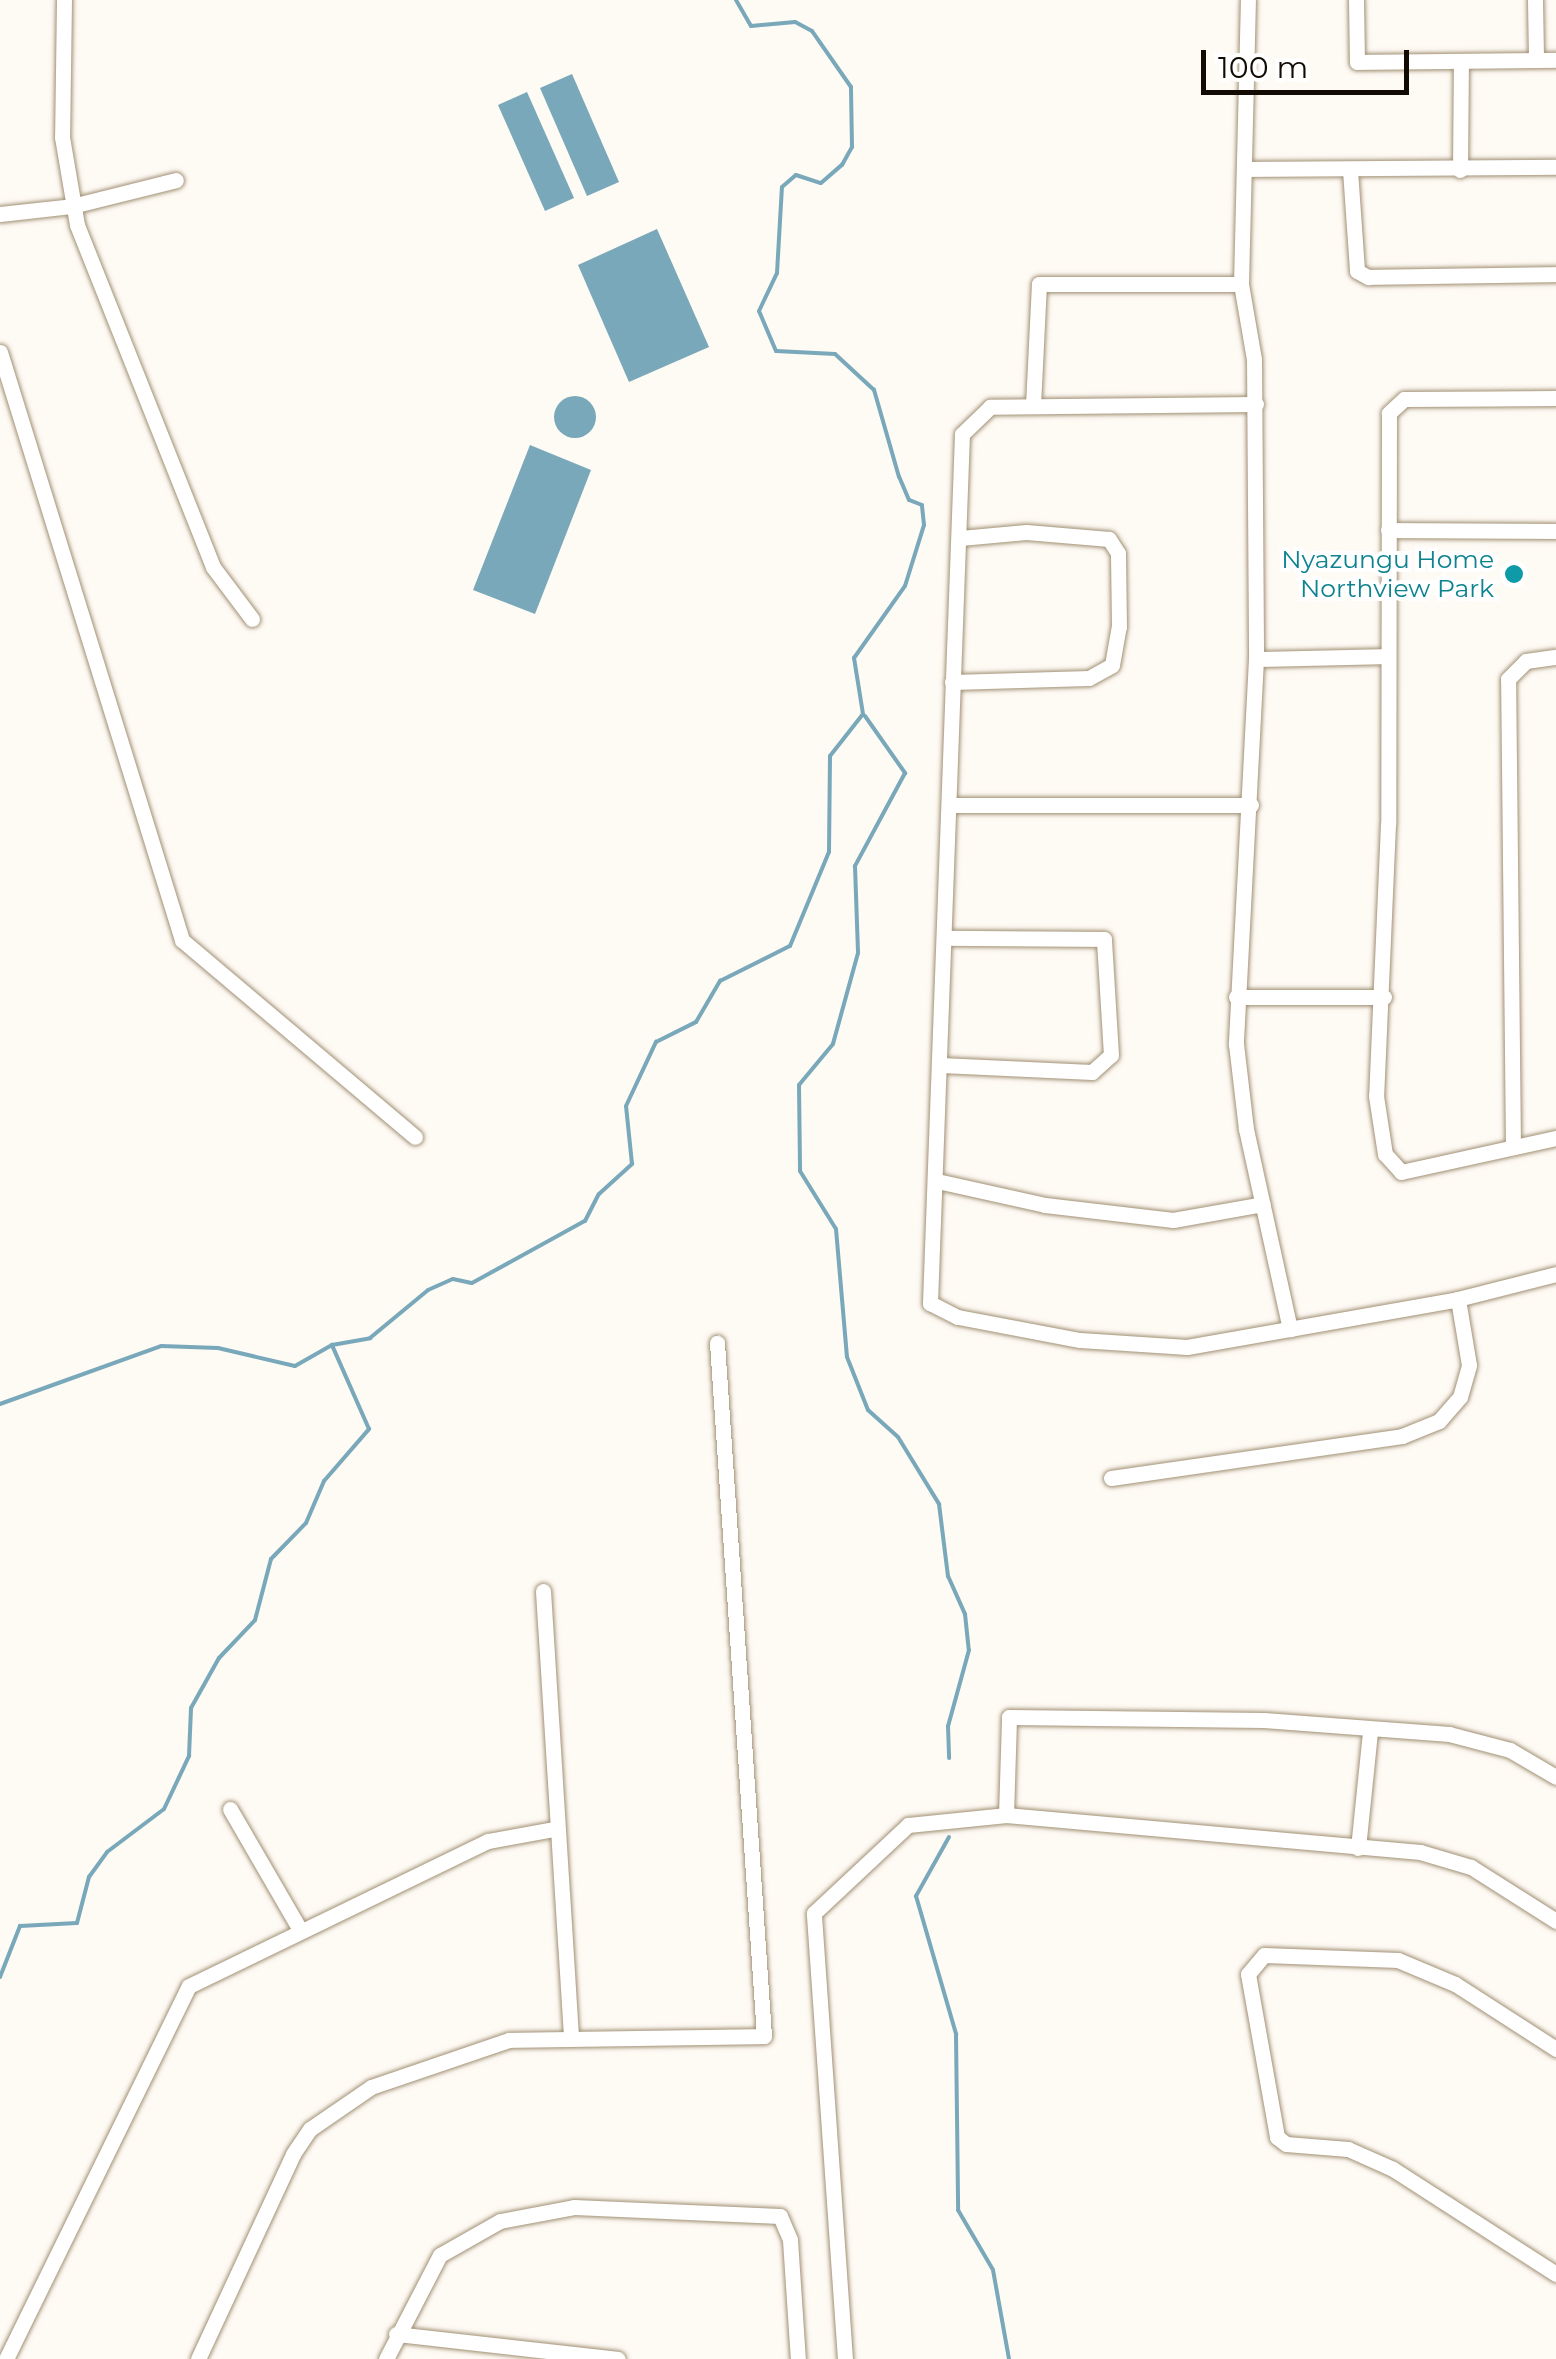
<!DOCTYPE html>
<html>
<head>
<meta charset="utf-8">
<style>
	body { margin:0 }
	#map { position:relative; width:1556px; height:2359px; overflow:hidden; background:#fefaf4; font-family:Montserrat,sans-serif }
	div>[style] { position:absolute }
	.water>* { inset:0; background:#78a8b9 }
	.round { border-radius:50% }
	.stream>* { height:4px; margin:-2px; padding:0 2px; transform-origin:2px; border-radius:2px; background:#78a8b9 }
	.roads { filter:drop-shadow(0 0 2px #a19074) drop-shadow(0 0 2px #a19074) }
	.minor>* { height:15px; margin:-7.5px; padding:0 7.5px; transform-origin:7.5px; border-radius:7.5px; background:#fff }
	.dots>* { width:28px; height:28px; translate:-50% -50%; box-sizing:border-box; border:5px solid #fff; border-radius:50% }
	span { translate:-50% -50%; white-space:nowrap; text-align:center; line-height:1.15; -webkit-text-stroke:8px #fff; paint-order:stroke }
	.culture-label { font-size:25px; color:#0d838f }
	.right { translate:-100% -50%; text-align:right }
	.scale { position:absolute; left:1201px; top:50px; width:208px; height:45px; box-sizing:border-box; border:5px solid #110b03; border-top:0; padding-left:12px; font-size:30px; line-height:35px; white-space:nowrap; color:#110b03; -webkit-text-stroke:8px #fff; paint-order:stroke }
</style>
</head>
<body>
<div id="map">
	<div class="water">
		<i style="clip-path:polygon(572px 74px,619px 182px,587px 196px,540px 88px)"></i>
		<i style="clip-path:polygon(527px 92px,574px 198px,545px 211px,498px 105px)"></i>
		<i style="clip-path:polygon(657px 229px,709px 347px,629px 382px,578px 265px)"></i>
		<i class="round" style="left:554px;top:396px;width:42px;height:42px"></i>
		<i style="clip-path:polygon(530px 445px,591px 470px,535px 614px,473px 590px)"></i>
	</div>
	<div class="stream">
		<i style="left:865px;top:716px;width:70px;rotate:54.9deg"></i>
		<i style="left:905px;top:773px;width:106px;rotate:118.3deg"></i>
		<i style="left:855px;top:866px;width:87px;rotate:88deg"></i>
		<i style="left:858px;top:953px;width:94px;rotate:105.4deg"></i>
		<i style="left:833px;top:1044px;width:53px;rotate:129.7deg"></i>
		<i style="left:799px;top:1085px;width:86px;rotate:89.3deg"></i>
		<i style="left:800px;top:1171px;width:68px;rotate:58.2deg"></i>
		<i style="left:836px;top:1229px;width:128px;rotate:85.1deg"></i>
		<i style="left:847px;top:1357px;width:57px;rotate:68.4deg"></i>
		<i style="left:868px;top:1410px;width:40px;rotate:42deg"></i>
		<i style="left:898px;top:1437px;width:79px;rotate:58.5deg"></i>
		<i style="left:939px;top:1504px;width:73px;rotate:82.9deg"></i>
		<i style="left:948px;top:1576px;width:42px;rotate:65.9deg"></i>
		<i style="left:965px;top:1614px;width:36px;rotate:84deg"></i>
		<i style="left:969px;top:1650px;width:79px;rotate:105.4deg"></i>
		<i style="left:948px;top:1726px;width:32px;rotate:88deg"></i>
		<i style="left:0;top:1404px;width:171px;rotate:-19.8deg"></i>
		<i style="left:161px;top:1346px;width:57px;rotate:2deg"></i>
		<i style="left:218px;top:1348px;width:79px;rotate:13.2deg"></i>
		<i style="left:295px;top:1366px;width:43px;rotate:-29.6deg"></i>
		<i style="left:332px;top:1345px;width:39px;rotate:-10deg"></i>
		<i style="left:370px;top:1338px;width:75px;rotate:-39.6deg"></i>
		<i style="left:428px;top:1290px;width:27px;rotate:-24deg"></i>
		<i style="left:453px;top:1279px;width:19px;rotate:12deg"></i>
		<i style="left:472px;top:1283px;width:129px;rotate:-28.8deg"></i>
		<i style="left:585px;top:1221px;width:30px;rotate:-63deg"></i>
		<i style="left:599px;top:1194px;width:45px;rotate:-42.3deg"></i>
		<i style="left:632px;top:1164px;width:58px;rotate:-95.9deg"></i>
		<i style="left:626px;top:1106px;width:71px;rotate:-64.9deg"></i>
		<i style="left:656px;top:1042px;width:45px;rotate:-26.6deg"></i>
		<i style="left:696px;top:1022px;width:48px;rotate:-59.7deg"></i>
		<i style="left:720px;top:981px;width:78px;rotate:-26.6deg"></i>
		<i style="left:790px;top:946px;width:102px;rotate:-67.5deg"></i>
		<i style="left:829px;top:852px;width:96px;rotate:-89.4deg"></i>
		<i style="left:830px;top:756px;width:53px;rotate:-51.8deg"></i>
		<i style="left:863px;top:714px;width:57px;rotate:-99.1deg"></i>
		<i style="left:854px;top:658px;width:88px;rotate:-54.7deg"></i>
		<i style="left:905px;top:586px;width:64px;rotate:-72.7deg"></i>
		<i style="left:924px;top:525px;width:20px;rotate:-96deg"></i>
		<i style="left:922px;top:505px;width:14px;rotate:-159deg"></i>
		<i style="left:909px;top:500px;width:25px;rotate:-113deg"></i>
		<i style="left:899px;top:477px;width:91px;rotate:-106deg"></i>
		<i style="left:874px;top:390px;width:53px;rotate:-137.3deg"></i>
		<i style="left:835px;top:354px;width:59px;rotate:-177.1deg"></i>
		<i style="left:776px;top:351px;width:43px;rotate:-113deg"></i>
		<i style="left:759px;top:311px;width:42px;rotate:-64.7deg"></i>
		<i style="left:777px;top:273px;width:86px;rotate:-86.7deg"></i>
		<i style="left:782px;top:187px;width:18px;rotate:-41deg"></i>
		<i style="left:796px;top:175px;width:26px;rotate:18deg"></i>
		<i style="left:821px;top:183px;width:28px;rotate:-41deg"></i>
		<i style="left:842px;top:165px;width:21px;rotate:-61deg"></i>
		<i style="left:852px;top:147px;width:60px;rotate:-91deg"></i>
		<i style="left:851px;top:87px;width:68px;rotate:-124.9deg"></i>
		<i style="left:812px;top:31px;width:19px;rotate:-152deg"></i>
		<i style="left:795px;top:22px;width:44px;rotate:174.8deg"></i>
		<i style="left:751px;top:26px;width:30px;rotate:-120deg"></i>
		<i style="left:949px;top:1837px;width:68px;rotate:119.2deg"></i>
		<i style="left:916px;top:1896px;width:144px;rotate:73.8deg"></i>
		<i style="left:956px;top:2034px;width:176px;rotate:89.3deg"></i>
		<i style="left:958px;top:2210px;width:69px;rotate:59.7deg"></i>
		<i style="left:993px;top:2270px;width:90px;rotate:79.8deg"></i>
		<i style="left:0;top:1977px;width:55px;rotate:-68.6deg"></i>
		<i style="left:20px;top:1926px;width:57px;rotate:-3deg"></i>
		<i style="left:77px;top:1923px;width:48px;rotate:-75.4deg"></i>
		<i style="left:89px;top:1877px;width:31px;rotate:-54deg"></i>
		<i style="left:107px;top:1852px;width:71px;rotate:-37deg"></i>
		<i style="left:164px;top:1809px;width:59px;rotate:-64.7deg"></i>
		<i style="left:189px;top:1756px;width:48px;rotate:-87.6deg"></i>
		<i style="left:191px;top:1708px;width:57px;rotate:-60.8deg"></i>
		<i style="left:219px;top:1658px;width:52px;rotate:-46.5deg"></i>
		<i style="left:255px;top:1620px;width:63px;rotate:-75.3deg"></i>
		<i style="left:271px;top:1559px;width:50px;rotate:-45.8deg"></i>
		<i style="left:306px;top:1523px;width:46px;rotate:-66.8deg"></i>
		<i style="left:324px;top:1481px;width:69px;rotate:-49.1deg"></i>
		<i style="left:369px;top:1429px;width:92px;rotate:-113.8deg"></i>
	</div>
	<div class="roads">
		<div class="minor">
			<i style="left:64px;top:0;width:137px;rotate:90.8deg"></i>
			<i style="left:62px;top:137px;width:89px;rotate:80.3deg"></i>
			<i style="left:77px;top:225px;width:368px;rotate:68.3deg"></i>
			<i style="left:213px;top:567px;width:65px;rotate:53.1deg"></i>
			<i style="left:1356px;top:0;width:62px;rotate:89.1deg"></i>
			<i style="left:1357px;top:62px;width:199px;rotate:-0.6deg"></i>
			<i style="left:1535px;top:0;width:59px;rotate:89deg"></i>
			<i style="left:1246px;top:169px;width:310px;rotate:-0.4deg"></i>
			<i style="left:1350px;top:170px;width:101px;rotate:86deg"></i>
			<i style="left:1357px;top:271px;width:13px;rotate:29deg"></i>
			<i style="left:1368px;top:277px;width:188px;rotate:-0.9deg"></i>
			<i style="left:1460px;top:170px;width:107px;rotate:-89.5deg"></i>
			<i style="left:0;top:214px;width:72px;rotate:-6.3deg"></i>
			<i style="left:72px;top:206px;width:107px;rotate:-14deg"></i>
			<i style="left:1241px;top:284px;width:284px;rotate:-88.6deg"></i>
			<i style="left:0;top:352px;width:616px;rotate:72.8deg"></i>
			<i style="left:182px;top:940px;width:305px;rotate:40.2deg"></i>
			<i style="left:1556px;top:398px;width:152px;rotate:179.6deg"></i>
			<i style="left:1404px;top:399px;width:21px;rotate:137deg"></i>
			<i style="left:1389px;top:413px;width:411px;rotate:90.1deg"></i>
			<i style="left:1388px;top:824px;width:272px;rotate:92.5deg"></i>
			<i style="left:1376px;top:1096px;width:59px;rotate:81.2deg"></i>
			<i style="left:1385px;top:1154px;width:24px;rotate:48deg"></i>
			<i style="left:1401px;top:1172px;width:159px;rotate:-12.4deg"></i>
			<i style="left:1256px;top:404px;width:266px;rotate:179.4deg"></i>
			<i style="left:990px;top:407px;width:39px;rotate:136deg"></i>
			<i style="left:962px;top:434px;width:870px;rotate:92.11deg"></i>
			<i style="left:930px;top:1303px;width:31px;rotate:27deg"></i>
			<i style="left:958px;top:1317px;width:124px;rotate:10.7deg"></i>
			<i style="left:1080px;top:1340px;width:107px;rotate:3.7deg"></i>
			<i style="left:1187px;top:1347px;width:275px;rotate:-10deg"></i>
			<i style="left:1458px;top:1299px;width:101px;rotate:-14.3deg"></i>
			<i style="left:1033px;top:406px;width:122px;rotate:-87.2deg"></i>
			<i style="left:1039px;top:284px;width:202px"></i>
			<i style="left:1241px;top:284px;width:76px;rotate:80.2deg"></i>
			<i style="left:1254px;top:359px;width:300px;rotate:89.6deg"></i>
			<i style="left:1256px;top:659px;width:386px;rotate:93deg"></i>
			<i style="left:1236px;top:1044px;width:86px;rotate:83.3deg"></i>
			<i style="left:1246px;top:1129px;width:205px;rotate:77.6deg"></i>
			<i style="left:1388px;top:530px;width:168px;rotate:0.3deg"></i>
			<i style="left:1256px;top:659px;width:128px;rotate:-1.3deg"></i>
			<i style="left:952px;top:682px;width:137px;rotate:-1.7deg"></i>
			<i style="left:1089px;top:678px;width:26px;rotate:-29deg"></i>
			<i style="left:1112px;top:665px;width:39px;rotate:-80deg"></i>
			<i style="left:1119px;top:627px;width:74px;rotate:-90.8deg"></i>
			<i style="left:1118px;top:553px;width:17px;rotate:-123deg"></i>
			<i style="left:1109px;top:539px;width:83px;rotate:-175.2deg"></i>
			<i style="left:1026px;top:532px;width:66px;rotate:174.8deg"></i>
			<i style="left:951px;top:805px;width:300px"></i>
			<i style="left:1236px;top:997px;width:148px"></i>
			<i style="left:941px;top:1065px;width:151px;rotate:2.7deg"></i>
			<i style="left:1092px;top:1072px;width:25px;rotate:-42deg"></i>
			<i style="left:1111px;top:1055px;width:116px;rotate:-93.5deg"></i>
			<i style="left:1104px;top:939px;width:159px;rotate:-179.6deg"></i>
			<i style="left:1513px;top:1147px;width:468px;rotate:-90.6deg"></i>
			<i style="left:1508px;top:679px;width:25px;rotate:-45deg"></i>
			<i style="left:1526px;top:661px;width:30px;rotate:-8deg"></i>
			<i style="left:937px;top:1181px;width:111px;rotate:12.5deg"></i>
			<i style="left:1045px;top:1205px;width:129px;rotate:6.7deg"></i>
			<i style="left:1173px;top:1220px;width:91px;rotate:-10.1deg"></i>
			<i style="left:1111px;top:1478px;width:294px;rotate:-8.2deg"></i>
			<i style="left:1402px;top:1436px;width:40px;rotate:-22deg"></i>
			<i style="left:1439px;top:1421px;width:32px;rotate:-49deg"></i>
			<i style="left:1460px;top:1397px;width:33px;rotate:-74deg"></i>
			<i style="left:1469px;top:1365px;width:67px;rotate:-99.5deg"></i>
			<i style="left:543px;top:1591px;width:445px;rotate:86.4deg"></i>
			<i style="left:230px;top:1809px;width:138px;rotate:59.9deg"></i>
			<i style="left:1006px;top:1815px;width:98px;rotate:-88.2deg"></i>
			<i style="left:1009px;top:1717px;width:255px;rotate:0.7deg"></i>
			<i style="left:1264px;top:1720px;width:186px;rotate:4.3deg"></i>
			<i style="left:1449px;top:1734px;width:63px;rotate:14.7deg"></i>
			<i style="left:1510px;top:1750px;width:53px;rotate:30.4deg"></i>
			<i style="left:1358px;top:1848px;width:118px;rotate:-84.1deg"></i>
			<i style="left:1556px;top:2049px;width:120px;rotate:-147.2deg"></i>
			<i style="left:1455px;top:1984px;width:62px;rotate:-157.2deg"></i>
			<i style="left:1398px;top:1960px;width:134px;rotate:-177.9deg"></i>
			<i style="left:1264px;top:1955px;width:25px;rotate:130deg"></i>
			<i style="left:1248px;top:1974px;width:166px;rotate:79.9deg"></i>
			<i style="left:1277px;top:2137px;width:11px;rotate:38deg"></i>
			<i style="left:1286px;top:2144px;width:62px;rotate:4.6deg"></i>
			<i style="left:1348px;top:2149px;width:49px;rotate:24deg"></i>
			<i style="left:1393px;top:2169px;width:194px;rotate:32.8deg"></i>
			<i style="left:396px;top:2334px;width:223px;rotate:6.4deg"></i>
			<i style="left:6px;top:2359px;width:415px;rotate:-63.9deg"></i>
			<i style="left:189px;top:1986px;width:332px;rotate:-25.9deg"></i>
			<i style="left:488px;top:1841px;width:67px;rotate:-10.3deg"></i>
			<i style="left:198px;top:2359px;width:226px;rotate:-65.1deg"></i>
			<i style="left:293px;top:2154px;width:30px;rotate:-56deg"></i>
			<i style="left:310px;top:2129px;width:74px;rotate:-34.5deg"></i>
			<i style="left:371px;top:2087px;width:146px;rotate:-18.8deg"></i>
			<i style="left:509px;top:2040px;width:255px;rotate:-0.9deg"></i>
			<i style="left:764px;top:2036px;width:695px;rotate:-93.88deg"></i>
			<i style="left:386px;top:2359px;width:117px;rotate:-62.6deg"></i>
			<i style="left:440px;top:2255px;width:69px;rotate:-29.5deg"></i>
			<i style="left:500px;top:2221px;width:75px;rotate:-10.7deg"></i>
			<i style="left:574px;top:2207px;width:206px;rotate:2.5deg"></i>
			<i style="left:780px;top:2216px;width:26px;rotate:67deg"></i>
			<i style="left:790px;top:2240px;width:119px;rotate:86.2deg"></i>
			<i style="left:845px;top:2359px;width:447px;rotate:-94deg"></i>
			<i style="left:814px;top:1913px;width:129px;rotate:-43.1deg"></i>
			<i style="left:908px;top:1825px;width:99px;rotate:-5.8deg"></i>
			<i style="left:1006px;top:1815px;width:416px;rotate:5.1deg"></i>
			<i style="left:1420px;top:1852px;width:53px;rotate:16.4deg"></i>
			<i style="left:1471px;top:1867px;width:101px;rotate:32.4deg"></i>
		</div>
	</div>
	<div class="dots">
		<i style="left:1514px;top:574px;background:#0f9aa8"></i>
	</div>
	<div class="culture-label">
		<span class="right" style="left:1494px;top:574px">Nyazungu Home<br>Northview Park</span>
	</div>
	<div class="scale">100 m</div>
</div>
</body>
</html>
